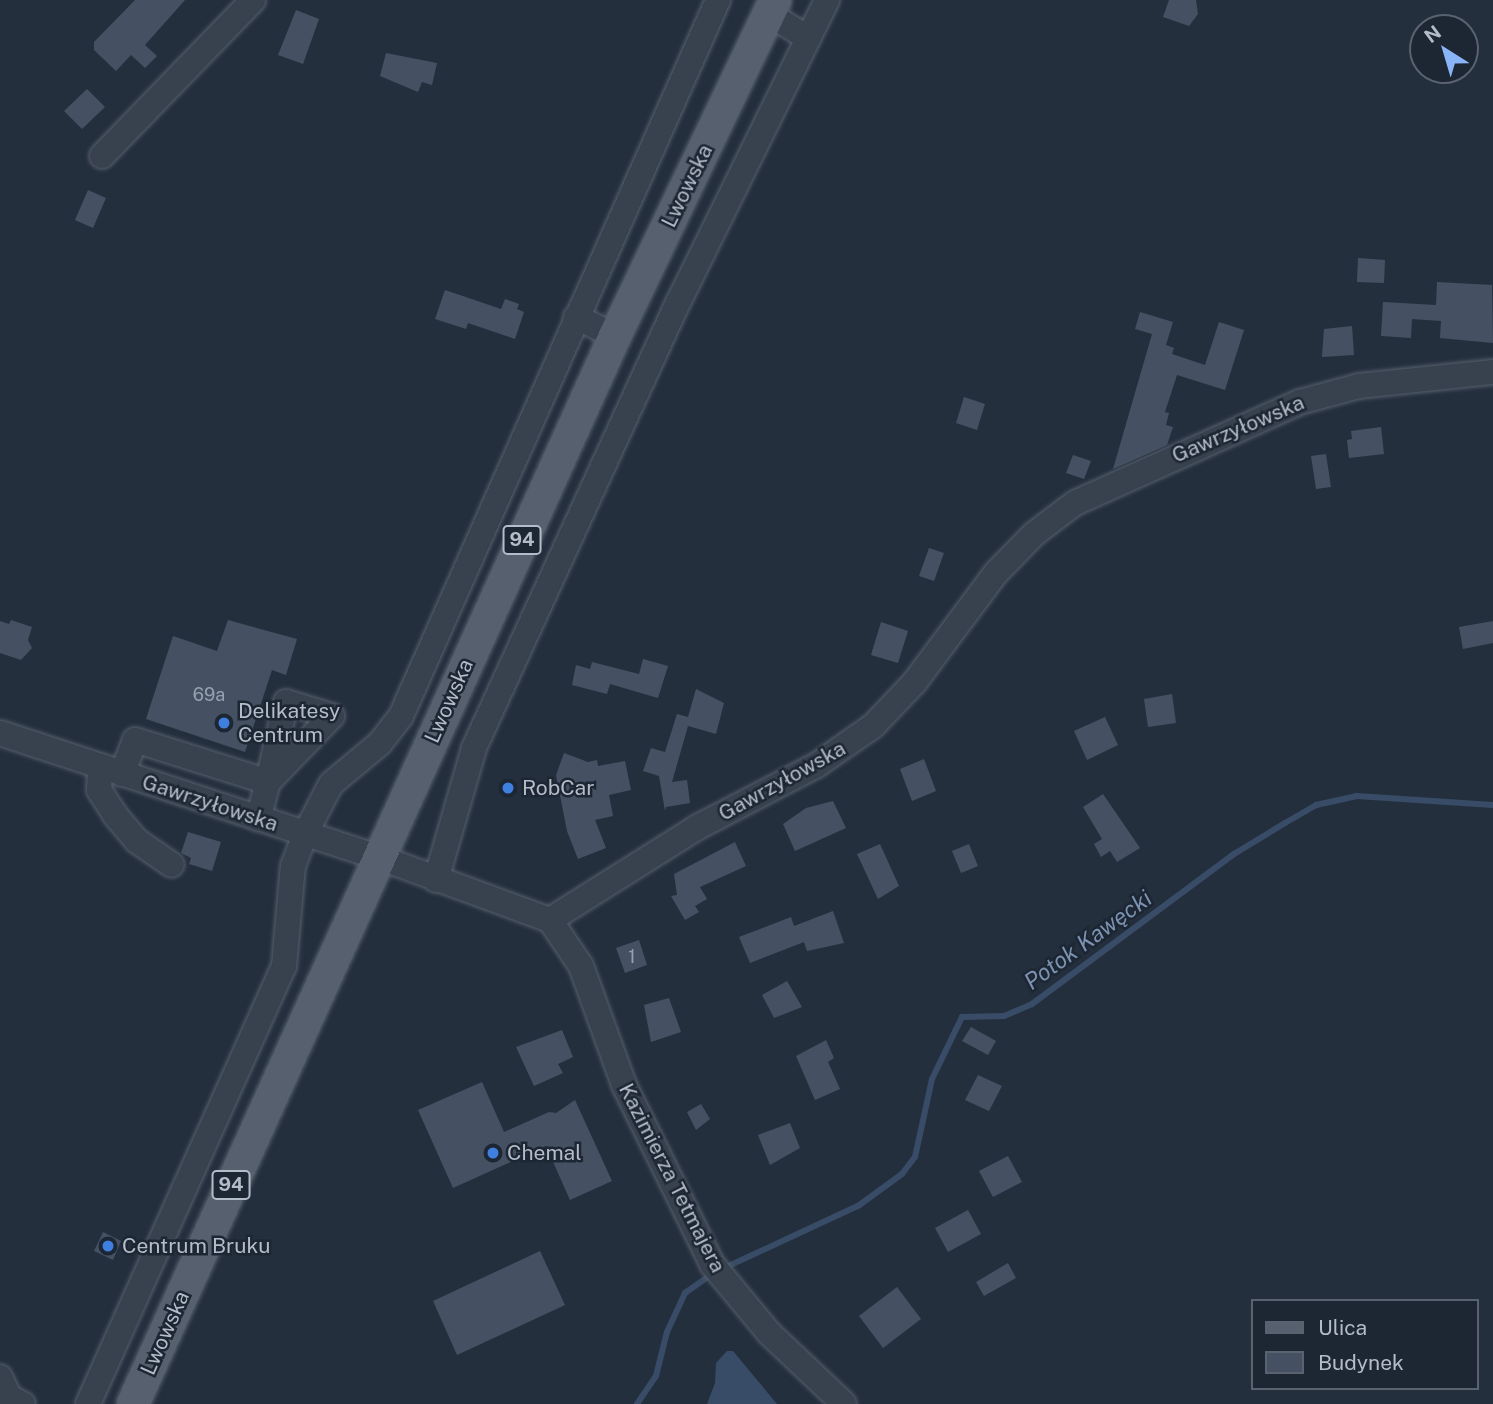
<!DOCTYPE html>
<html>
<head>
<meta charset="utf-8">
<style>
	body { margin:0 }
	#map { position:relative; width:1493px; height:1404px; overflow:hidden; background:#242f3e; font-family:"Public Sans",sans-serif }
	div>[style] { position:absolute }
	.water>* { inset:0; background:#394c67 }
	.stream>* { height:6px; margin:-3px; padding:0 3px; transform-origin:3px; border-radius:3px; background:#394c67 }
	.building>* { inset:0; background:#455162 }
	.roads { filter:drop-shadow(0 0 2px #565f6c) drop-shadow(0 0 2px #565f6c) }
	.minor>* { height:24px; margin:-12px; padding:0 12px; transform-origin:12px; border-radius:12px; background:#38414e }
	.major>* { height:32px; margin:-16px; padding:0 16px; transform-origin:16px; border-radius:16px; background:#56606e }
	.dots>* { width:19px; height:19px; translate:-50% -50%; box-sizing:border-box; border:4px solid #1d2633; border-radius:50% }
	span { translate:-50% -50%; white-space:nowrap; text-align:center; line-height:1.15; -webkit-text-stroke:5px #1d2633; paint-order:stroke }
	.number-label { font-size:18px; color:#98a1af }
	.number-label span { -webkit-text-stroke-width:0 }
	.shield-label span { padding:2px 5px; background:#1d2633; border:2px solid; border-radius:5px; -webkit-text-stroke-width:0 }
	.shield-label { font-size:19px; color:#b4bcc9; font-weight:700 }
	.street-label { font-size:21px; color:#b4bcc9 }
	.poi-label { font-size:21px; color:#b4bcc9 }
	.left { translate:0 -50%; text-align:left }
	.water-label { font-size:23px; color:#7c92b1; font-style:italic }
	.legend { position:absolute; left:1251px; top:1299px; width:228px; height:91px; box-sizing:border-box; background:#1d2633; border:2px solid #59626f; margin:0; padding:9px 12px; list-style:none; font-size:21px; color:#b4bcc9 }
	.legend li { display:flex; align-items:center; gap:14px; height:35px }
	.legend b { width:35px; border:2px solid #59626f }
	.north { position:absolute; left:1409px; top:14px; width:70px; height:70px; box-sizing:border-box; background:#1d2633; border:2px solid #59626f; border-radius:50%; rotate:323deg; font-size:19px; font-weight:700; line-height:28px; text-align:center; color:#b4bcc9 }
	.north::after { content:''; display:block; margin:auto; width:24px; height:32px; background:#8ab4f8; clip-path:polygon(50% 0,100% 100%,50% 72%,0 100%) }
</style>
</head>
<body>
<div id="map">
	<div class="water">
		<i style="clip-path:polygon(727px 1351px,733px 1351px,777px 1404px,707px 1404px,715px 1383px,716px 1363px)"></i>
	</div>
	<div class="stream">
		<i style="left:722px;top:1269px;width:150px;rotate:-24.9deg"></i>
		<i style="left:858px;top:1206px;width:54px;rotate:-36deg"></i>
		<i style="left:902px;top:1174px;width:21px;rotate:-53deg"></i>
		<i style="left:915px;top:1157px;width:80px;rotate:-77.7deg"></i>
		<i style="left:932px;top:1079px;width:69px;rotate:-64.2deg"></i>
		<i style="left:962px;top:1017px;width:42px;rotate:-1.4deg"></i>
		<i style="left:1004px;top:1016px;width:30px;rotate:-23deg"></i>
		<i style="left:1032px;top:1004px;width:252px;rotate:-36.6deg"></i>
		<i style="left:1234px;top:854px;width:60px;rotate:-31.3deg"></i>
		<i style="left:1285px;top:823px;width:36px;rotate:-30deg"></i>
		<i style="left:1316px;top:805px;width:42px;rotate:-12.4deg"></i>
		<i style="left:1357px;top:796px;width:136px;rotate:3.8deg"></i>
		<i style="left:637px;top:1404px;width:34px;rotate:-56deg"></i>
		<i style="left:656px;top:1376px;width:45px;rotate:-76deg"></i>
		<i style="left:667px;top:1332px;width:43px;rotate:-65.2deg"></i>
		<i style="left:685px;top:1293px;width:33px;rotate:-35deg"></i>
	</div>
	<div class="building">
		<i style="clip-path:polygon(135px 0,185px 0,145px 45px,157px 56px,145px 68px,131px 55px,116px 71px,94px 50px,94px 42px)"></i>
		<i style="clip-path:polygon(1169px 0,1196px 0,1198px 14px,1189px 26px,1163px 17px)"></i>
		<i style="clip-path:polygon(296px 10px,319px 19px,303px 64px,278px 55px)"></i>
		<i style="clip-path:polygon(386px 53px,437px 63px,432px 85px,422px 82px,418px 92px,380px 76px)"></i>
		<i style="clip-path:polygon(87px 89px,105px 107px,82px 129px,64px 111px)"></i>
		<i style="clip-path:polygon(88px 190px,106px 198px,93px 228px,75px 220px)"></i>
		<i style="clip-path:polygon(1358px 258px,1385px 260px,1384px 283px,1357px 282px)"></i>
		<i style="clip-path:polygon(1437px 282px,1492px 285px,1493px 343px,1440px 338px,1441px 321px,1412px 319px,1411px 338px,1381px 336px,1383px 302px,1436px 305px)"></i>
		<i style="clip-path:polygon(445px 290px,501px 309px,505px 299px,519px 304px,517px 309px,524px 312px,515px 339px,468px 323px,466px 329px,435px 319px)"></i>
		<i style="clip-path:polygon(1140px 312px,1173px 322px,1166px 345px,1174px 348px,1172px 354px,1205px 365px,1219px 322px,1244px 330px,1225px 390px,1177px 375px,1165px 412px,1169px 413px,1166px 425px,1173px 427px,1167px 445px,1113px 469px,1152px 334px,1135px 329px)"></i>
		<i style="clip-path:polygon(1352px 326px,1354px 355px,1322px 357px,1324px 329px)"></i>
		<i style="clip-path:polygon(964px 397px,985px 404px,977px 430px,956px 423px)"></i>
		<i style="clip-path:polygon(1381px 427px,1384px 454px,1349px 458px,1347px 440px,1352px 439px,1351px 431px)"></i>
		<i style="clip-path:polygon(1326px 454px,1331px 487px,1316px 489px,1311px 456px)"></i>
		<i style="clip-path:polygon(1073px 455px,1091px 461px,1084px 479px,1066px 473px)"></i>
		<i style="clip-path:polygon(929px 548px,944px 553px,934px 581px,919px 576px)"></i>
		<i style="clip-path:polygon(11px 620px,32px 627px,28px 640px,32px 648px,21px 660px,0 653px,0 621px,9px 624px)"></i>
		<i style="clip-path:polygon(228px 620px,297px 639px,286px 675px,272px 670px,245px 752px,146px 719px,173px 636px,217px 651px)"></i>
		<i style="clip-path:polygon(1493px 621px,1493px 643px,1463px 649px,1459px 627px)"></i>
		<i style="clip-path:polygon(881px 622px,908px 631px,898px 663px,871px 655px)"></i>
		<i style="clip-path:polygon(643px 659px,668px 666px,658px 698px,610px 684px,607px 694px,572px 685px,576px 665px,590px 669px,592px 662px,639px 674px)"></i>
		<i style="clip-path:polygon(696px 689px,724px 703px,716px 734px,688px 726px,672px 782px,687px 780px,690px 803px,666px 807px,665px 811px,659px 776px,643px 771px,651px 748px,665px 752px,677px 714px,688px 717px)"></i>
		<i style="clip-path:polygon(1172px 694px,1176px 723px,1148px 727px,1144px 699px)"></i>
		<i style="clip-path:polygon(1105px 717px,1118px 745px,1087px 760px,1074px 731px)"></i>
		<i style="clip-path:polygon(564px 753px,588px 762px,597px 760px,598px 766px,625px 761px,631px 790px,609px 795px,613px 816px,595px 820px,606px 848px,578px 859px,567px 831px,556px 775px)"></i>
		<i style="clip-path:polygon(924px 759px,936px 791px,912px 801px,900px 769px)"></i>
		<i style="clip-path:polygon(1103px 794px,1140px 848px,1117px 862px,1110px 851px,1101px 857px,1094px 844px,1102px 839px,1083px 807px)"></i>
		<i style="clip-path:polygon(833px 801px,846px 828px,795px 851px,783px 824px,806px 808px)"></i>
		<i style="clip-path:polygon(188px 832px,221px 842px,212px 871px,189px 864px,191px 858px,181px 853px)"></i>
		<i style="clip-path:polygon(735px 842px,746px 866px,700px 887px,707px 899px,695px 906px,699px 912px,685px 920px,671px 896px,677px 895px,674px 874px)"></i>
		<i style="clip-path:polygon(880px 844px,899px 886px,878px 899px,857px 854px)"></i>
		<i style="clip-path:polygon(969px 844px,978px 866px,961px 873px,952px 851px)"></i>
		<i style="clip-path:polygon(833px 911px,844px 943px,807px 951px,804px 942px,750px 963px,739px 937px,791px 917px,794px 926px)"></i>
		<i style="clip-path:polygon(639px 940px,647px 965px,625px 973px,616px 948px)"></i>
		<i style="clip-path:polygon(787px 981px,802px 1007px,774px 1018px,762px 995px)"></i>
		<i style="clip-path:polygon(669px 998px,681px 1032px,651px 1042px,644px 1005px)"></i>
		<i style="clip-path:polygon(971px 1027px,996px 1041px,988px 1055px,962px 1041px)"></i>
		<i style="clip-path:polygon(562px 1030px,573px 1057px,558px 1064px,563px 1073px,534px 1086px,516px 1047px)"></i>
		<i style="clip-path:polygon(826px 1040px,834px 1058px,828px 1062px,840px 1089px,815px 1100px,796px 1056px)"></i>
		<i style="clip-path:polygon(978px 1075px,1002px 1086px,989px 1111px,965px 1100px)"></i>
		<i style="clip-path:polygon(482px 1082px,504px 1132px,549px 1112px,556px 1113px,575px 1100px,612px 1181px,570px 1200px,546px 1146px,453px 1188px,418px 1110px)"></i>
		<i style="clip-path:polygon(701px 1104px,710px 1119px,696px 1130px,687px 1112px)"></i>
		<i style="clip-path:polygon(790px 1123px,800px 1148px,770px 1165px,758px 1135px)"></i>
		<i style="clip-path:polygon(1008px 1156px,1022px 1182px,993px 1197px,979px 1171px)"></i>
		<i style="clip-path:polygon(968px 1210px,981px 1234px,948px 1252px,935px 1228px)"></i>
		<i style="clip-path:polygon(103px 1232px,121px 1241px,113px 1260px,94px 1251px)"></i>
		<i style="clip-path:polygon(540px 1251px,565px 1305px,457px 1355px,433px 1301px)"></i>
		<i style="clip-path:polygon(1008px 1263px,1016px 1278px,984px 1296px,976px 1282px)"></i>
		<i style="clip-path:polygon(897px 1287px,921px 1319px,883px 1348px,859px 1316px)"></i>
	</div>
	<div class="roads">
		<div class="minor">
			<i style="left:769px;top:14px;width:46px;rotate:31.6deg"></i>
			<i style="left:102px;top:156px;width:217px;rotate:-45.9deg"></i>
			<i style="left:576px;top:317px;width:43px;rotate:26deg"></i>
			<i style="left:0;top:733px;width:413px;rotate:18.2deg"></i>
			<i style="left:392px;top:862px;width:168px;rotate:20.2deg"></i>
			<i style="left:550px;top:920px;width:173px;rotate:-32.2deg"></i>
			<i style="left:696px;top:828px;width:136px;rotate:-27.5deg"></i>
			<i style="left:817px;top:765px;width:68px;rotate:-34.9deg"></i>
			<i style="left:873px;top:726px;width:59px;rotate:-46.4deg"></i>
			<i style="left:914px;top:683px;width:137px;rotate:-53.3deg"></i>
			<i style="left:996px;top:573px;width:54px;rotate:-45.7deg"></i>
			<i style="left:1034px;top:534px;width:51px;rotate:-37.1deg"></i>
			<i style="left:1075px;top:503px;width:247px;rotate:-24.2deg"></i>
			<i style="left:1300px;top:402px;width:61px;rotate:-15.2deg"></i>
			<i style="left:1359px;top:386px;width:135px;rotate:-6deg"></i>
			<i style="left:100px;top:766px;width:24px;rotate:92deg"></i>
			<i style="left:99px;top:790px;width:30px;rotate:57deg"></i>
			<i style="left:115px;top:815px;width:34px;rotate:50deg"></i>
			<i style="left:137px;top:841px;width:42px;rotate:34.4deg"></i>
			<i style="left:122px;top:774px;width:36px;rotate:-69deg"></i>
			<i style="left:135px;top:740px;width:139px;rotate:17.5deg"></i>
			<i style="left:268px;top:782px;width:82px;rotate:-77.3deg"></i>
			<i style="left:286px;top:702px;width:48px;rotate:16.9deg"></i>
			<i style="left:332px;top:716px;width:92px;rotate:134.1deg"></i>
			<i style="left:268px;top:782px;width:38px;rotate:105deg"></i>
			<i style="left:436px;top:880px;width:137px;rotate:-73.9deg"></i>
			<i style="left:474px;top:748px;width:490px;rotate:-65.4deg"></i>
			<i style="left:678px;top:303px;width:338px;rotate:-63.8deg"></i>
			<i style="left:550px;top:920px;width:55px;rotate:56deg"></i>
			<i style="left:581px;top:966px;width:127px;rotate:70.1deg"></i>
			<i style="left:624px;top:1085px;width:199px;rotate:63.8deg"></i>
			<i style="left:712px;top:1264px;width:89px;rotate:50.4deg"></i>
			<i style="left:769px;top:1333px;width:103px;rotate:43.4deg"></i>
			<i style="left:0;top:1377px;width:23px;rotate:65deg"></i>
			<i style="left:10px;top:1398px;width:14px;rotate:25deg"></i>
			<i style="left:88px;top:1404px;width:480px;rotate:-65.9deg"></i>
			<i style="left:284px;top:966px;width:100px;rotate:-84.9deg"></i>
			<i style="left:293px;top:866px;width:34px;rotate:-69deg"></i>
			<i style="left:305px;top:834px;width:56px;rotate:-62.5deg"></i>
			<i style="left:331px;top:784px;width:64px;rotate:-39.9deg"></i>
			<i style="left:380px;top:743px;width:34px;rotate:-52deg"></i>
			<i style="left:401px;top:716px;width:783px;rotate:-66.12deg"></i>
		</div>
		<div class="major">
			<i style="left:133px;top:1404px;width:1172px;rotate:-65.71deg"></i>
			<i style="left:615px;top:336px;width:372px;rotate:-64.5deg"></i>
		</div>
	</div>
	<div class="dots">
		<i style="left:224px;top:723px;background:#3f7fe0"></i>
		<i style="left:508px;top:788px;background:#3f7fe0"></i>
		<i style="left:493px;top:1153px;background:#3f7fe0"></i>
		<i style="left:108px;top:1246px;background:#3f7fe0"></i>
	</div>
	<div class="number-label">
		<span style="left:209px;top:695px">69a</span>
		<span style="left:632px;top:957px">1</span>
	</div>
	<div class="shield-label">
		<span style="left:522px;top:540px">94</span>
		<span style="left:231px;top:1185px">94</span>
	</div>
	<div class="street-label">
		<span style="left:687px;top:186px;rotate:-64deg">Lwowska</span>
		<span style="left:1238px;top:429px;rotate:-23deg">Gawrzyłowska</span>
		<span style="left:449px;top:701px;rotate:-66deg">Lwowska</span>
		<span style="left:782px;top:781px;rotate:-29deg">Gawrzyłowska</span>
		<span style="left:210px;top:803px;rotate:18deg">Gawrzyłowska</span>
		<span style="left:672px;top:1178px;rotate:63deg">Kazimierza Tetmajera</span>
		<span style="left:165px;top:1333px;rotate:-66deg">Lwowska</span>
	</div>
	<div class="poi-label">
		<span class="left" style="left:238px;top:723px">Delikatesy<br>Centrum</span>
		<span class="left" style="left:522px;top:788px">RobCar</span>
		<span class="left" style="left:507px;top:1153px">Chemal</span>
		<span class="left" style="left:122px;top:1246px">Centrum Bruku</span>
	</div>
	<div class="water-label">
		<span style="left:1088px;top:940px;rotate:-36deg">Potok Kawęcki</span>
	</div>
	<ul class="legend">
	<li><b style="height:9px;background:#56606e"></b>Ulica</li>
	<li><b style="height:19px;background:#455162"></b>Budynek</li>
	</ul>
	<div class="north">N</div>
</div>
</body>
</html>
